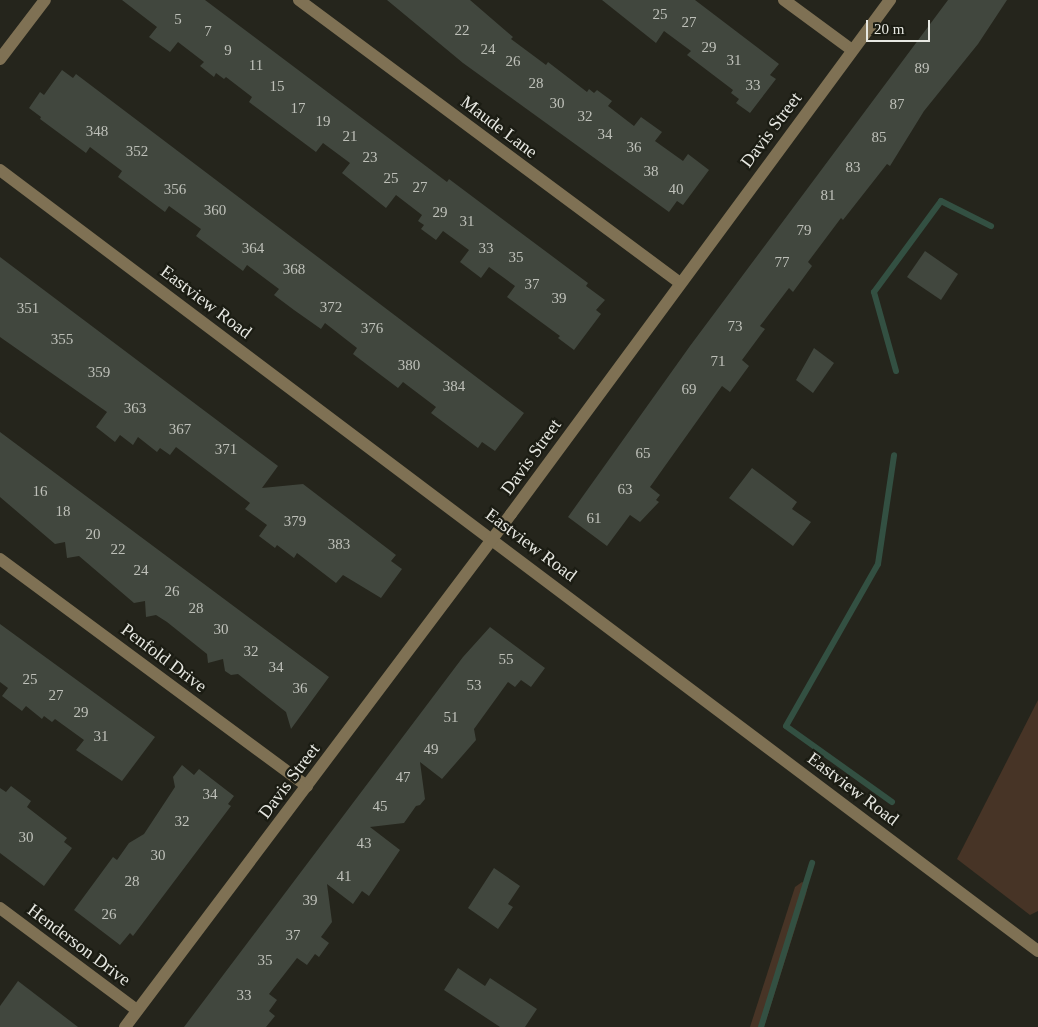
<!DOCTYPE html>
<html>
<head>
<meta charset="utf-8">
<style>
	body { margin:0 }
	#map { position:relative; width:1038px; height:1027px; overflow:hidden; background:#25251c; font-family:"Times New Roman",serif }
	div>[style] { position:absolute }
	.green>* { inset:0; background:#473426 }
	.stream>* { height:6px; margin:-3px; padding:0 3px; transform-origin:3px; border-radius:3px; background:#335042 }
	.building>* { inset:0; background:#41473e }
	.minor>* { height:12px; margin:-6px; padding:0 6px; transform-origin:6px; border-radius:6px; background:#7f7154 }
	span { translate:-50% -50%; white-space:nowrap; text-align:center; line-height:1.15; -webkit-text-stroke:4.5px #1b1c13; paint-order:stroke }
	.number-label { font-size:15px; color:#bec0b9 }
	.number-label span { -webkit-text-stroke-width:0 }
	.street-label { font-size:18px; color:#e7e8e2 }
	.scale { position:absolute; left:866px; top:20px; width:64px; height:22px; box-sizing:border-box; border:2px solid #e7e8e2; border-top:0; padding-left:6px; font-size:15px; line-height:18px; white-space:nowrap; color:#e7e8e2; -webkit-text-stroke:4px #1b1c13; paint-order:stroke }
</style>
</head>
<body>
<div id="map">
	<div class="green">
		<i style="clip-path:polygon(1038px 700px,1038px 911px,1030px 915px,957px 859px)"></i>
		<i style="clip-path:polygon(802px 882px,808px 885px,806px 894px,764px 1027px,750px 1027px,795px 887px)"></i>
	</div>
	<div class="stream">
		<i style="left:896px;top:371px;width:82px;rotate:-105.6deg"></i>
		<i style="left:874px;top:292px;width:113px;rotate:-53.6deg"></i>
		<i style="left:941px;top:201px;width:56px;rotate:26.6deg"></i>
		<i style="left:892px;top:802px;width:130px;rotate:-144.4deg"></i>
		<i style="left:786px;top:726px;width:186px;rotate:-60.4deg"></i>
		<i style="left:878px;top:564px;width:110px;rotate:-81.6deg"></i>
		<i style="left:761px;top:1027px;width:172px;rotate:-72.7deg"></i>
	</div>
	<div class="building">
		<i style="clip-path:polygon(122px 0,205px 0,447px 182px,449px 179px,588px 283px,586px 286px,605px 300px,596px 310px,601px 314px,574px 350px,558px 338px,560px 336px,507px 297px,515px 286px,489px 267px,481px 278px,460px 262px,469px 250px,443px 231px,436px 240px,421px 229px,424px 225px,418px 221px,422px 215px,396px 195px,386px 208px,342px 173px,350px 163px,323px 143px,316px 152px,249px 102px,252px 97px,226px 77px,224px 79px,216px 73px,214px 77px,200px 66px,204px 62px,178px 42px,170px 52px,149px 37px,157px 27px)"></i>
		<i style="clip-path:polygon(387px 0,470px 0,513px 37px,511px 39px,546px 65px,548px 62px,587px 92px,589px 89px,594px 93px,597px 90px,612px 101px,608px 106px,634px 126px,641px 117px,662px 132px,655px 141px,683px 161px,688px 154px,709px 170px,683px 205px,677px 201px,669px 212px,463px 63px)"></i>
		<i style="clip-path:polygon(602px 0,695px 0,779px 64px,770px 75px,776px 79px,750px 113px,736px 103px,739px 99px,731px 93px,733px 90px,687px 55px,691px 51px,664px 31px,656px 43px)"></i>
		<i style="clip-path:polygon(948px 0,1007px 0,978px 44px,924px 111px,890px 166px,887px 164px,843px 220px,841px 218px,808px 262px,812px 266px,793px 292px,789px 288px,760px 326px,765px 329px,742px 360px,749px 366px,730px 392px,722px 386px,650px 487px,660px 495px,656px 500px,659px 502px,640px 522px,630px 515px,607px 546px,568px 517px,690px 346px)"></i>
		<i style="clip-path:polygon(62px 70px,73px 78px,76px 74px,524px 413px,495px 451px,482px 442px,478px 448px,431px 413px,436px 407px,403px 382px,398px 388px,353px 354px,357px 348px,325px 323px,321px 329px,294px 310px,274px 295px,279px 289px,247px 265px,243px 271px,196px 236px,201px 229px,169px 206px,165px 212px,118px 177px,122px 171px,90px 147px,86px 153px,40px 119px,41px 117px,29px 108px,40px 92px,44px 95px)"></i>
		<i style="clip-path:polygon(925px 251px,958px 274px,941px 300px,907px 277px)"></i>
		<i style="clip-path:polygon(0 257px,278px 466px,262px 488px,303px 484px,396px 555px,391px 561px,402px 569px,381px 598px,343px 575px,336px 583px,297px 553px,294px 558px,277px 545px,275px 548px,259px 536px,267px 525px,245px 509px,250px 503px,176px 447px,170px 455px,160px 448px,157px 452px,138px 437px,133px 445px,120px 435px,115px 442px,96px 427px,107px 412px,0 337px)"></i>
		<i style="clip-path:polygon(814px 348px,834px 363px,813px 393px,796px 380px)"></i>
		<i style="clip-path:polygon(0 432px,329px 677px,291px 729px,286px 712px,238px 674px,231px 675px,225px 671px,223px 659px,208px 663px,207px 654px,167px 622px,156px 615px,146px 617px,145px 601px,134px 603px,79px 556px,67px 558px,65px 542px,55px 544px,0 497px)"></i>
		<i style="clip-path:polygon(752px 468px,797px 502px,792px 509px,811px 522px,793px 546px,729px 498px)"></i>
		<i style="clip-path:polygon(0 624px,155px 737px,122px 781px,76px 750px,84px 740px,55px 719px,52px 722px,44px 716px,42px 719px,26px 706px,22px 711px,2px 696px,8px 688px,0 682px)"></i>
		<i style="clip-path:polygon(490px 627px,545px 668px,531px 687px,521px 680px,515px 687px,508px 682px,474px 729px,476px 740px,442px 779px,420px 762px,425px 799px,420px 805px,416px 806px,404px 823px,370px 827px,400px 850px,369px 896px,362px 891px,353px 904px,327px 884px,332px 922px,321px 937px,329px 943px,319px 957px,315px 954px,307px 965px,297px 958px,269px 994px,277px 1000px,269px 1011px,275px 1016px,266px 1027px,184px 1027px,463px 657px)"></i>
		<i style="clip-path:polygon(182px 765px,194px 775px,199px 769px,234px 796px,228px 804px,231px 806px,133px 936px,130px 933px,120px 945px,74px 910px,113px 857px,117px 860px,129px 843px,144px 834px,175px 787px,173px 777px)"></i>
		<i style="clip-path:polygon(11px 786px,31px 801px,27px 807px,67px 838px,64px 842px,72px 848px,44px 886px,0 853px,0 788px,6px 792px)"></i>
		<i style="clip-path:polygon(494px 868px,520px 886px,508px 904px,513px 907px,498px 929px,468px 908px)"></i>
		<i style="clip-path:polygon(458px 968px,485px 986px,490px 978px,537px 1009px,525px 1027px,500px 1027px,444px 990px)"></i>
		<i style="clip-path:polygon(18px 981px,78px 1027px,0 1027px,0 1006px)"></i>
	</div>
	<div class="minor">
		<i style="left:299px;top:0;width:473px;rotate:36.6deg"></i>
		<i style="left:784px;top:0;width:84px;rotate:36.3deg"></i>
		<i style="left:0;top:59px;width:74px;rotate:-52.7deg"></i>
		<i style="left:0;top:170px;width:1299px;rotate:36.96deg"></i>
		<i style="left:0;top:559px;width:382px;rotate:36.5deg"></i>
		<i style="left:0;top:908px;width:171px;rotate:36.7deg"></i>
		<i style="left:125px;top:1027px;width:642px;rotate:-53.04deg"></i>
		<i style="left:511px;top:514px;width:639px;rotate:-53.6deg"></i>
	</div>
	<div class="number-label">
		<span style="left:660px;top:15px">25</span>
		<span style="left:178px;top:20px">5</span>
		<span style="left:689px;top:23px">27</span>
		<span style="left:462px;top:31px">22</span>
		<span style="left:208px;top:32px">7</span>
		<span style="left:709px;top:48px">29</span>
		<span style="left:488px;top:50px">24</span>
		<span style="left:228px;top:51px">9</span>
		<span style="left:734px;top:61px">31</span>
		<span style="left:513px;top:62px">26</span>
		<span style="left:256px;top:66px">11</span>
		<span style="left:922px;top:69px">89</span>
		<span style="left:536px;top:84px">28</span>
		<span style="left:753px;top:86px">33</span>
		<span style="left:277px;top:87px">15</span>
		<span style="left:557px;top:104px">30</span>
		<span style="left:897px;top:105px">87</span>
		<span style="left:298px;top:109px">17</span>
		<span style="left:585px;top:117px">32</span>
		<span style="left:323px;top:122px">19</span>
		<span style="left:97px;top:132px">348</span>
		<span style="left:605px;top:135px">34</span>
		<span style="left:350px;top:137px">21</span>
		<span style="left:879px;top:138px">85</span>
		<span style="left:634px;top:148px">36</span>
		<span style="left:137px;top:152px">352</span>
		<span style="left:370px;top:158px">23</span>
		<span style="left:853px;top:168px">83</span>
		<span style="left:651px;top:172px">38</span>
		<span style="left:391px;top:179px">25</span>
		<span style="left:420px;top:188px">27</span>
		<span style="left:175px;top:190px">356</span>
		<span style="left:676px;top:190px">40</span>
		<span style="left:828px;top:196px">81</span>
		<span style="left:215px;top:211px">360</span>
		<span style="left:440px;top:213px">29</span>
		<span style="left:467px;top:222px">31</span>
		<span style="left:804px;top:231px">79</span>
		<span style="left:253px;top:249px">364</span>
		<span style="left:486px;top:249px">33</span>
		<span style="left:516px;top:258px">35</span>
		<span style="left:782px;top:263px">77</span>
		<span style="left:294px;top:270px">368</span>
		<span style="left:532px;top:285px">37</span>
		<span style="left:559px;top:299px">39</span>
		<span style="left:331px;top:308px">372</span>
		<span style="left:28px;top:309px">351</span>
		<span style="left:735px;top:327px">73</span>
		<span style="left:372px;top:329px">376</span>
		<span style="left:62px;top:340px">355</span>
		<span style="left:718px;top:362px">71</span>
		<span style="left:409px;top:366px">380</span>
		<span style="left:99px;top:373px">359</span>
		<span style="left:454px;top:387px">384</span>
		<span style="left:689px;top:390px">69</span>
		<span style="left:135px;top:409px">363</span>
		<span style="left:180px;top:430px">367</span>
		<span style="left:226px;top:450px">371</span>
		<span style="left:643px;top:454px">65</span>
		<span style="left:625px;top:490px">63</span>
		<span style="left:40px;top:492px">16</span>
		<span style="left:63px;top:512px">18</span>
		<span style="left:594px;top:519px">61</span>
		<span style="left:295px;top:522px">379</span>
		<span style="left:93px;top:535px">20</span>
		<span style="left:339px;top:545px">383</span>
		<span style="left:118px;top:550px">22</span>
		<span style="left:141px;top:571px">24</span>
		<span style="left:172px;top:592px">26</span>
		<span style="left:196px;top:609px">28</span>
		<span style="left:221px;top:630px">30</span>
		<span style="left:251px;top:652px">32</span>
		<span style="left:506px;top:660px">55</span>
		<span style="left:276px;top:668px">34</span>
		<span style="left:30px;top:680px">25</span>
		<span style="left:474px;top:686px">53</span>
		<span style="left:300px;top:689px">36</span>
		<span style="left:56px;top:696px">27</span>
		<span style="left:81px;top:713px">29</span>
		<span style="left:451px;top:718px">51</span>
		<span style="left:101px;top:737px">31</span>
		<span style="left:431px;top:750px">49</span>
		<span style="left:403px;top:778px">47</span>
		<span style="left:210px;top:795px">34</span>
		<span style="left:380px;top:807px">45</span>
		<span style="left:182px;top:822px">32</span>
		<span style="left:26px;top:838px">30</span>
		<span style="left:364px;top:844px">43</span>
		<span style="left:158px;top:856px">30</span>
		<span style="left:344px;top:877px">41</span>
		<span style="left:132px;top:882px">28</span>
		<span style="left:310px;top:901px">39</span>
		<span style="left:109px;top:915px">26</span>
		<span style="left:293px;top:936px">37</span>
		<span style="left:265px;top:961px">35</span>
		<span style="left:244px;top:996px">33</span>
	</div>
	<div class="street-label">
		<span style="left:499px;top:127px;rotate:37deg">Maude Lane</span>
		<span style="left:771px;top:130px;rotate:-53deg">Davis Street</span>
		<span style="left:206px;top:302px;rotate:37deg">Eastview Road</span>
		<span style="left:531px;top:457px;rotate:-54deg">Davis Street</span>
		<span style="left:531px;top:545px;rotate:37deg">Eastview Road</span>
		<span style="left:164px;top:658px;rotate:37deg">Penfold Drive</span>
		<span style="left:289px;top:781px;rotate:-53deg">Davis Street</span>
		<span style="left:853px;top:789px;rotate:37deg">Eastview Road</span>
		<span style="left:79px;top:945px;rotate:37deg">Henderson Drive</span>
	</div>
	<div class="scale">20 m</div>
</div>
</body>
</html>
